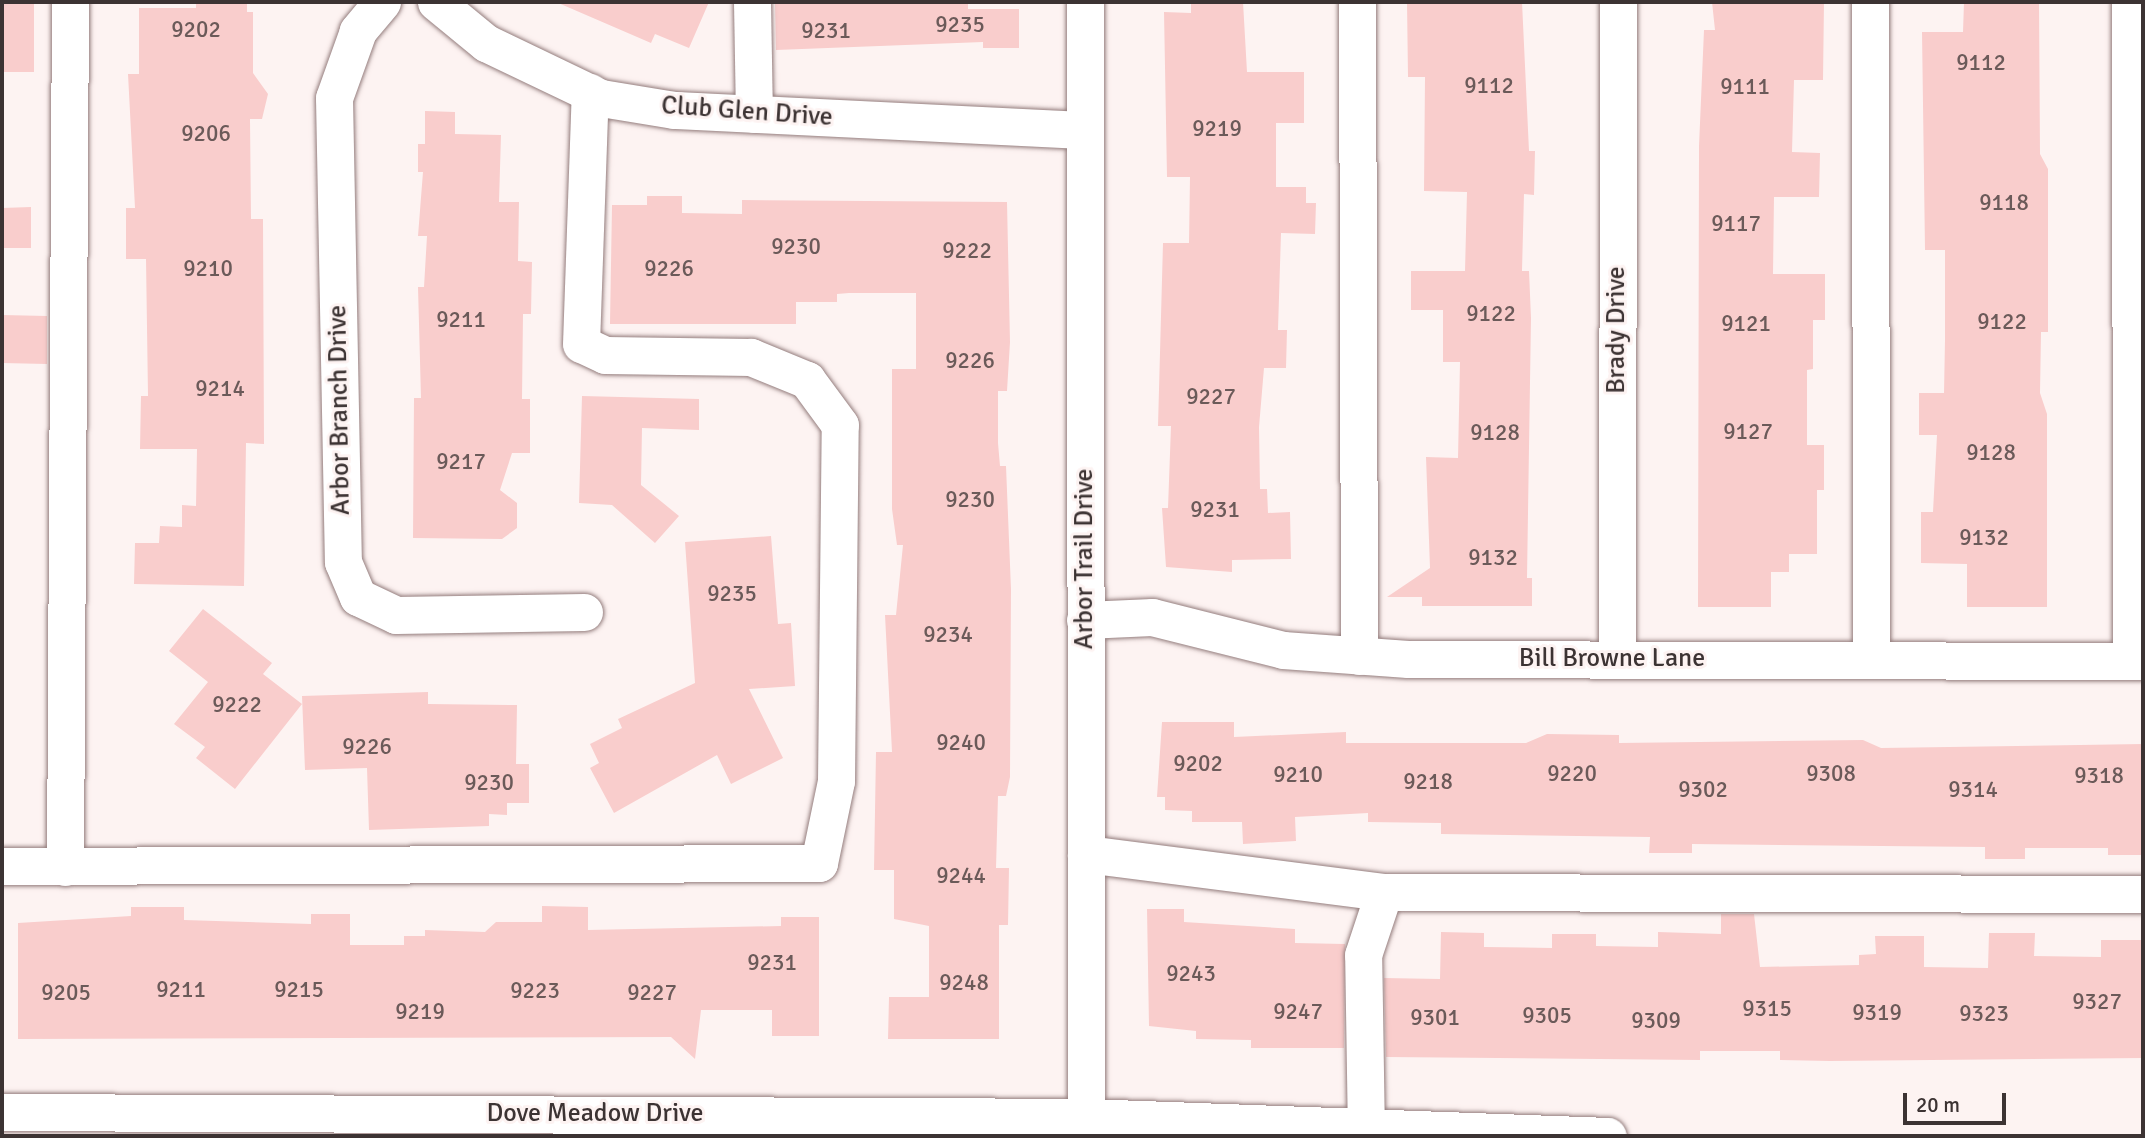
<!DOCTYPE html>
<html>
<head>
<meta charset="utf-8">
<style>
	body { margin:0 }
	#map { position:relative; width:2145px; height:1138px; overflow:hidden; background:#fdf3f2; font-family:Signika,sans-serif }
	div>[style] { position:absolute }
	.building>* { inset:0; background:#f9cdcc }
	.roads { filter:drop-shadow(0 0 2px #947d7d) drop-shadow(0 0 2px #947d7d) }
	.minor>* { height:37px; margin:-18.5px; padding:0 18.5px; transform-origin:18.5px; border-radius:18.5px; background:#fff }
	span { translate:-50% -50%; white-space:nowrap; text-align:center; line-height:1.15; -webkit-text-stroke:6px #fdf3f2; paint-order:stroke }
	.number-label { font-size:23px; color:#6b5a59 }
	.number-label span { -webkit-text-stroke-width:0 }
	.street-label { font-size:26px; color:#3c3333 }
	.frame { position:absolute; inset:0; border:4px solid #3c3333; pointer-events:none }
	.scale { position:absolute; left:1903px; top:1093px; width:103px; height:32px; box-sizing:border-box; border:4px solid #3c3333; border-top:0; padding-left:9px; font-size:21px; line-height:24px; white-space:nowrap; color:#3c3333; -webkit-text-stroke:5px #fdf3f2; paint-order:stroke }
</style>
</head>
<body>
<div id="map">
	<div class="building">
		<i style="clip-path:polygon(2px 2px,34px 2px,34px 72px,2px 72px)"></i>
		<i style="clip-path:polygon(196px 2px,247px 2px,247px 12px,253px 12px,253px 73px,268px 94px,262px 119px,250px 119px,251px 219px,263px 219px,264px 444px,246px 443px,244px 586px,134px 584px,135px 543px,159px 543px,160px 526px,182px 527px,182px 505px,196px 506px,197px 449px,140px 449px,141px 396px,148px 396px,146px 259px,126px 259px,126px 208px,135px 208px,128px 74px,139px 74px,139px 8px,196px 8px)"></i>
		<i style="clip-path:polygon(556px 2px,709px 2px,689px 48px,655px 34px,651px 43px)"></i>
		<i style="clip-path:polygon(775px 2px,968px 2px,968px 9px,1019px 9px,1019px 48px,983px 48px,983px 42px,776px 50px)"></i>
		<i style="clip-path:polygon(1191px 2px,1243px 2px,1247px 72px,1304px 72px,1304px 123px,1276px 123px,1276px 187px,1306px 187px,1306px 203px,1316px 203px,1315px 234px,1281px 233px,1278px 330px,1287px 330px,1286px 368px,1264px 368px,1259px 427px,1260px 489px,1267px 489px,1268px 513px,1290px 512px,1291px 559px,1232px 560px,1232px 572px,1166px 567px,1162px 508px,1168px 508px,1171px 426px,1158px 426px,1163px 243px,1189px 243px,1190px 177px,1167px 177px,1164px 12px,1191px 13px)"></i>
		<i style="clip-path:polygon(1407px 2px,1522px 2px,1529px 151px,1535px 151px,1534px 195px,1524px 194px,1522px 271px,1529px 271px,1531px 318px,1527px 578px,1532px 578px,1532px 606px,1422px 606px,1422px 597px,1387px 597px,1430px 568px,1426px 457px,1458px 458px,1460px 362px,1443px 362px,1443px 310px,1411px 310px,1411px 271px,1465px 271px,1467px 192px,1424px 191px,1425px 77px,1408px 77px)"></i>
		<i style="clip-path:polygon(1712px 2px,1824px 2px,1823px 80px,1794px 80px,1792px 152px,1820px 153px,1819px 197px,1774px 197px,1773px 274px,1825px 274px,1825px 320px,1813px 320px,1813px 369px,1807px 370px,1807px 445px,1824px 445px,1824px 490px,1817px 490px,1817px 554px,1789px 554px,1789px 572px,1771px 572px,1771px 607px,1698px 607px,1699px 146px,1704px 30px,1715px 30px)"></i>
		<i style="clip-path:polygon(1964px 2px,2039px 2px,2040px 154px,2048px 169px,2048px 332px,2041px 332px,2040px 393px,2047px 414px,2047px 607px,1967px 607px,1967px 564px,1921px 563px,1921px 512px,1933px 512px,1937px 435px,1919px 435px,1919px 393px,1944px 393px,1945px 340px,1945px 250px,1925px 250px,1922px 32px,1963px 32px)"></i>
		<i style="clip-path:polygon(425px 111px,455px 112px,455px 134px,501px 135px,499px 202px,519px 202px,518px 261px,532px 262px,531px 314px,523px 314px,522px 399px,530px 399px,530px 453px,512px 453px,500px 490px,517px 503px,517px 528px,502px 539px,413px 538px,414px 398px,421px 398px,418px 287px,424px 287px,427px 236px,418px 236px,423px 172px,418px 172px,418px 144px,425px 144px)"></i>
		<i style="clip-path:polygon(647px 196px,682px 196px,682px 213px,742px 214px,742px 200px,1007px 202px,1010px 342px,1007px 391px,998px 391px,998px 443px,1000px 466px,1006px 466px,1011px 589px,1010px 777px,1006px 796px,998px 796px,996px 868px,1009px 868px,1008px 925px,999px 925px,999px 1039px,888px 1039px,889px 997px,929px 997px,929px 926px,894px 919px,894px 870px,874px 870px,876px 752px,892px 752px,885px 615px,896px 615px,903px 545px,897px 545px,892px 509px,892px 369px,916px 369px,916px 293px,849px 293px,837px 294px,837px 302px,796px 302px,796px 324px,610px 324px,612px 205px,647px 205px)"></i>
		<i style="clip-path:polygon(31px 207px,31px 248px,2px 248px,2px 208px)"></i>
		<i style="clip-path:polygon(2px 315px,47px 316px,47px 364px,2px 363px)"></i>
		<i style="clip-path:polygon(582px 396px,699px 399px,699px 430px,642px 428px,641px 485px,679px 516px,655px 543px,612px 505px,579px 503px)"></i>
		<i style="clip-path:polygon(771px 536px,778px 624px,791px 623px,795px 686px,749px 689px,783px 758px,731px 784px,717px 755px,614px 813px,590px 768px,599px 763px,590px 744px,622px 728px,618px 719px,695px 683px,685px 542px)"></i>
		<i style="clip-path:polygon(203px 609px,272px 663px,263px 674px,302px 704px,235px 789px,196px 758px,205px 747px,174px 724px,208px 682px,169px 651px)"></i>
		<i style="clip-path:polygon(428px 692px,428px 704px,517px 705px,516px 764px,529px 764px,529px 803px,507px 803px,507px 815px,489px 814px,489px 826px,369px 830px,367px 768px,305px 770px,302px 696px)"></i>
		<i style="clip-path:polygon(1162px 722px,1234px 722px,1234px 737px,1346px 732px,1346px 743px,1526px 743px,1547px 734px,1619px 735px,1619px 743px,1863px 740px,1881px 748px,2143px 744px,2143px 855px,2108px 855px,2108px 848px,2025px 848px,2025px 859px,1985px 859px,1985px 847px,1692px 844px,1692px 853px,1649px 853px,1650px 837px,1441px 834px,1441px 823px,1368px 822px,1368px 813px,1295px 817px,1296px 841px,1243px 844px,1242px 822px,1192px 822px,1192px 811px,1165px 810px,1165px 797px,1157px 797px)"></i>
		<i style="clip-path:polygon(542px 906px,588px 907px,588px 930px,781px 926px,781px 917px,819px 917px,819px 1036px,772px 1036px,772px 1010px,701px 1010px,695px 1059px,671px 1037px,18px 1039px,18px 923px,131px 916px,131px 907px,184px 907px,184px 920px,311px 924px,311px 914px,350px 914px,350px 945px,404px 945px,404px 936px,425px 936px,425px 930px,485px 932px,496px 922px,542px 922px)"></i>
		<i style="clip-path:polygon(1147px 909px,1184px 909px,1184px 922px,1295px 929px,1295px 943px,1345px 944px,1344px 1048px,1251px 1048px,1251px 1040px,1196px 1039px,1196px 1031px,1149px 1026px)"></i>
		<i style="clip-path:polygon(1721px 914px,1754px 914px,1760px 967px,1859px 965px,1859px 955px,1876px 954px,1875px 936px,1924px 936px,1924px 967px,1988px 968px,1989px 933px,2035px 933px,2034px 956px,2101px 957px,2101px 940px,2143px 940px,2143px 1058px,1830px 1061px,1780px 1060px,1780px 1051px,1700px 1051px,1700px 1060px,1386px 1057px,1384px 978px,1440px 979px,1441px 932px,1484px 933px,1484px 947px,1552px 948px,1552px 934px,1596px 934px,1596px 946px,1658px 947px,1658px 932px,1721px 934px)"></i>
	</div>
	<div class="roads">
		<div class="minor">
			<i style="left:382px;top:2px;width:38px;rotate:130deg"></i>
			<i style="left:358px;top:31px;width:71px;rotate:109.7deg"></i>
			<i style="left:334px;top:98px;width:464px;rotate:88.9deg"></i>
			<i style="left:343px;top:562px;width:38px;rotate:67deg"></i>
			<i style="left:358px;top:597px;width:42px;rotate:25.3deg"></i>
			<i style="left:396px;top:615px;width:188px;rotate:-0.9deg"></i>
			<i style="left:436px;top:2px;width:65px;rotate:39.4deg"></i>
			<i style="left:486px;top:43px;width:127px;rotate:25.6deg"></i>
			<i style="left:601px;top:98px;width:74px;rotate:9.3deg"></i>
			<i style="left:674px;top:110px;width:411px;rotate:2.8deg"></i>
			<i style="left:752px;top:2px;width:112px;rotate:89deg"></i>
			<i style="left:1085px;top:2px;width:1115px;rotate:89.95deg"></i>
			<i style="left:1357px;top:2px;width:654px;rotate:89.82deg"></i>
			<i style="left:1870px;top:2px;width:658px;rotate:89.91deg"></i>
			<i style="left:2130px;top:2px;width:659px;rotate:89.91deg"></i>
			<i style="left:1085px;top:620px;width:67px;rotate:-2.6deg"></i>
			<i style="left:1152px;top:617px;width:135px;rotate:14.1deg"></i>
			<i style="left:1283px;top:650px;width:125px;rotate:4.1deg"></i>
			<i style="left:1408px;top:659px;width:735px;rotate:0.16deg"></i>
			<i style="left:1617px;top:659px;width:657px;rotate:-89.91deg"></i>
			<i style="left:1086px;top:854px;width:300px;rotate:7.3deg"></i>
			<i style="left:1384px;top:892px;width:759px;rotate:0.15deg"></i>
			<i style="left:2px;top:866px;width:817px;rotate:-0.21deg"></i>
			<i style="left:819px;top:863px;width:84px;rotate:-78.3deg"></i>
			<i style="left:836px;top:781px;width:356px;rotate:-89.4deg"></i>
			<i style="left:840px;top:425px;width:56px;rotate:-126.3deg"></i>
			<i style="left:807px;top:380px;width:61px;rotate:-157.7deg"></i>
			<i style="left:751px;top:357px;width:146px;rotate:-179.2deg"></i>
			<i style="left:605px;top:355px;width:26px;rotate:-155deg"></i>
			<i style="left:581px;top:344px;width:252px;rotate:-88deg"></i>
			<i style="left:65px;top:867px;width:865px;rotate:-89.67deg"></i>
			<i style="left:2px;top:1112px;width:1084px;rotate:0.26deg"></i>
			<i style="left:1086px;top:1117px;width:522px;rotate:2.08deg"></i>
			<i style="left:1366px;top:1136px;width:181px;rotate:-90.9deg"></i>
			<i style="left:1363px;top:955px;width:66px;rotate:-71.6deg"></i>
		</div>
	</div>
	<div class="number-label">
		<span style="left:960px;top:25px">9235</span>
		<span style="left:196px;top:30px">9202</span>
		<span style="left:826px;top:31px">9231</span>
		<span style="left:1981px;top:63px">9112</span>
		<span style="left:1489px;top:86px">9112</span>
		<span style="left:1745px;top:87px">9111</span>
		<span style="left:1217px;top:129px">9219</span>
		<span style="left:206px;top:134px">9206</span>
		<span style="left:2004px;top:203px">9118</span>
		<span style="left:1736px;top:224px">9117</span>
		<span style="left:796px;top:247px">9230</span>
		<span style="left:967px;top:251px">9222</span>
		<span style="left:208px;top:269px">9210</span>
		<span style="left:669px;top:269px">9226</span>
		<span style="left:1491px;top:314px">9122</span>
		<span style="left:461px;top:320px">9211</span>
		<span style="left:2002px;top:322px">9122</span>
		<span style="left:1746px;top:324px">9121</span>
		<span style="left:970px;top:361px">9226</span>
		<span style="left:220px;top:389px">9214</span>
		<span style="left:1211px;top:397px">9227</span>
		<span style="left:1748px;top:432px">9127</span>
		<span style="left:1495px;top:433px">9128</span>
		<span style="left:1991px;top:453px">9128</span>
		<span style="left:461px;top:462px">9217</span>
		<span style="left:970px;top:500px">9230</span>
		<span style="left:1215px;top:510px">9231</span>
		<span style="left:1984px;top:538px">9132</span>
		<span style="left:1493px;top:558px">9132</span>
		<span style="left:732px;top:594px">9235</span>
		<span style="left:948px;top:635px">9234</span>
		<span style="left:237px;top:705px">9222</span>
		<span style="left:961px;top:743px">9240</span>
		<span style="left:367px;top:747px">9226</span>
		<span style="left:1198px;top:764px">9202</span>
		<span style="left:1572px;top:774px">9220</span>
		<span style="left:1831px;top:774px">9308</span>
		<span style="left:1298px;top:775px">9210</span>
		<span style="left:2099px;top:776px">9318</span>
		<span style="left:1428px;top:782px">9218</span>
		<span style="left:489px;top:783px">9230</span>
		<span style="left:1703px;top:790px">9302</span>
		<span style="left:1973px;top:790px">9314</span>
		<span style="left:961px;top:876px">9244</span>
		<span style="left:772px;top:963px">9231</span>
		<span style="left:1191px;top:974px">9243</span>
		<span style="left:964px;top:983px">9248</span>
		<span style="left:181px;top:990px">9211</span>
		<span style="left:299px;top:990px">9215</span>
		<span style="left:535px;top:991px">9223</span>
		<span style="left:66px;top:993px">9205</span>
		<span style="left:652px;top:993px">9227</span>
		<span style="left:2097px;top:1002px">9327</span>
		<span style="left:1767px;top:1009px">9315</span>
		<span style="left:420px;top:1012px">9219</span>
		<span style="left:1298px;top:1012px">9247</span>
		<span style="left:1877px;top:1013px">9319</span>
		<span style="left:1984px;top:1014px">9323</span>
		<span style="left:1547px;top:1016px">9305</span>
		<span style="left:1435px;top:1018px">9301</span>
		<span style="left:1656px;top:1021px">9309</span>
	</div>
	<div class="street-label">
		<span style="left:747px;top:112px;rotate:4deg">Club Glen Drive</span>
		<span style="left:1617px;top:330px;rotate:-90deg">Brady Drive</span>
		<span style="left:340px;top:410px;rotate:-91deg">Arbor Branch Drive</span>
		<span style="left:1085px;top:559px;rotate:-90deg">Arbor Trail Drive</span>
		<span style="left:1612px;top:659px">Bill Browne Lane</span>
		<span style="left:595px;top:1114px">Dove Meadow Drive</span>
	</div>
	<div class="frame"></div>
	<div class="scale">20 m</div>
</div>
</body>
</html>
